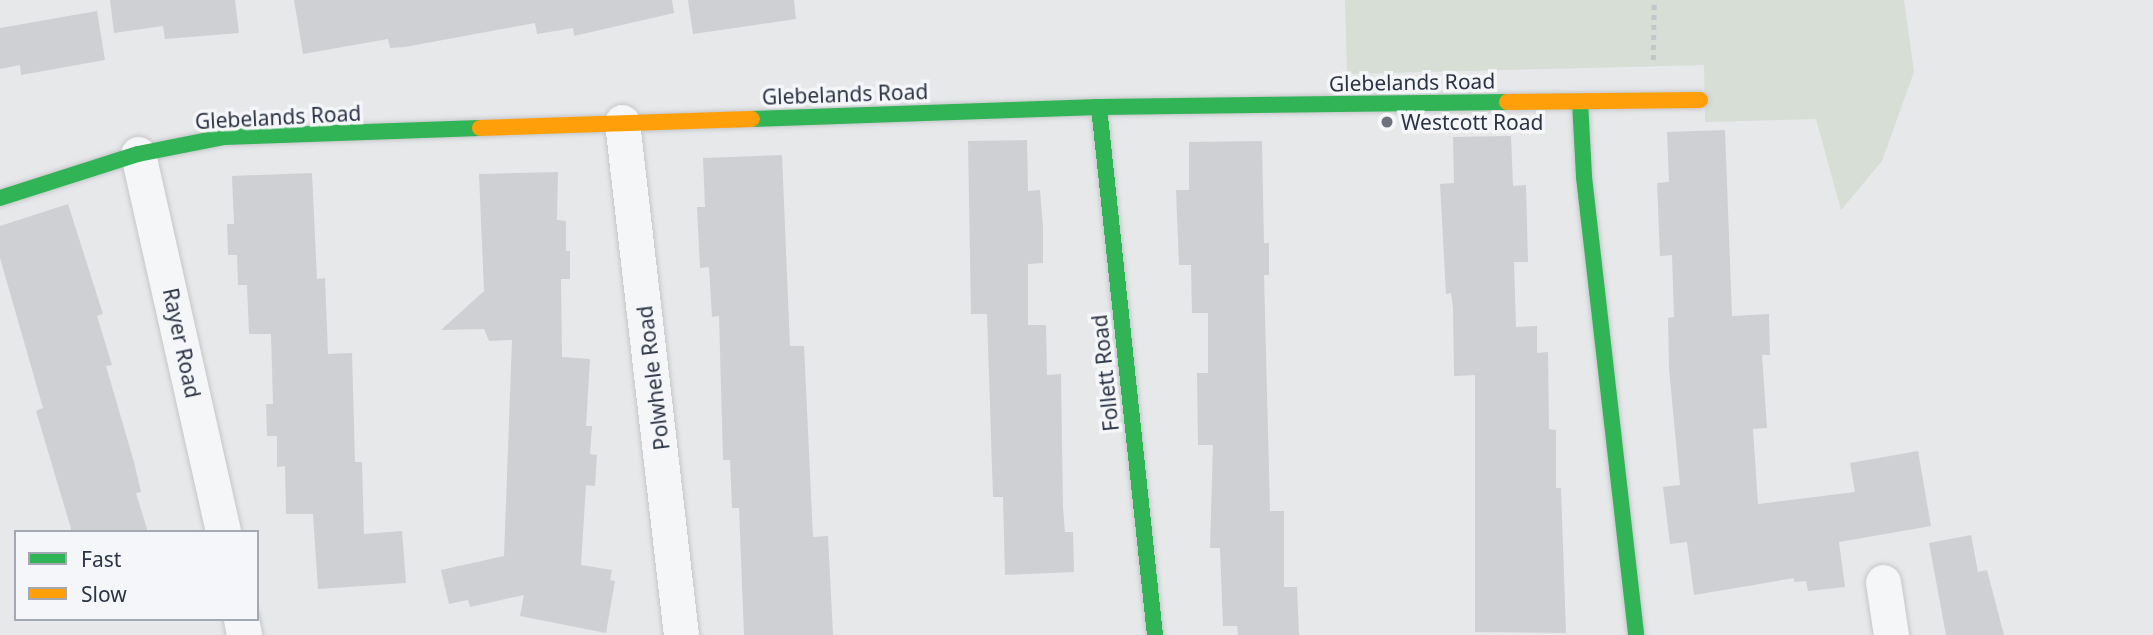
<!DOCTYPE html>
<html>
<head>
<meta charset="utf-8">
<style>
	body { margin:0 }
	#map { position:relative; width:2153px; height:635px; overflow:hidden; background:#e6e8ea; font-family:"Noto Sans",sans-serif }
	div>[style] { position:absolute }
	.green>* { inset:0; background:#d6ded6 }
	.building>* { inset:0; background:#ced0d3 }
	.path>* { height:4.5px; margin-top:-2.25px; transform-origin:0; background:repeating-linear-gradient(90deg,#c5c6ca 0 5px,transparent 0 10px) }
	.roads { filter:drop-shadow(0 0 2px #c4c6c8) drop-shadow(0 0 2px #c4c6c8) }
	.street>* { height:35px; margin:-17.5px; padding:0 17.5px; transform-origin:17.5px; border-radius:17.5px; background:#f5f6f7 }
	.fast>* { height:16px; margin:-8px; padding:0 8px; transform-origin:8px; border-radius:8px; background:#30b455 }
	.slow>* { height:16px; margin:-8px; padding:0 8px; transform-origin:8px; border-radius:8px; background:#ff9f0a }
	.dots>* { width:19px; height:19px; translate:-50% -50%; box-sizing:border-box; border:4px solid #f4f6f9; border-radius:50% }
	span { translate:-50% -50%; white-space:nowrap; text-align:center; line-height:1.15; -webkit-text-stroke:7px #f4f6f9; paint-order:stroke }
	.street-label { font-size:21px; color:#2b3445 }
	.poi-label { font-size:21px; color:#2b3445 }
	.left { translate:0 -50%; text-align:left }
	.legend { position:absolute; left:14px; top:530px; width:245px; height:91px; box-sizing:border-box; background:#f4f6f9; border:2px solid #a4a8b1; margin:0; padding:9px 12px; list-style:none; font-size:21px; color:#2b3445 }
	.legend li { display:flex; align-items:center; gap:14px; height:35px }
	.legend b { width:35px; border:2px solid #a4a8b1 }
</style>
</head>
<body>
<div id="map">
	<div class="green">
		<i style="clip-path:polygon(1345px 0,1904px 0,1914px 72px,1882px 161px,1841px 210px,1816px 119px,1705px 122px,1704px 65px,1347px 74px)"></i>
	</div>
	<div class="building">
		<i style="clip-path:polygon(110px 0,235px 0,239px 33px,165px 39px,163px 26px,114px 33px)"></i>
		<i style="clip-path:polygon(294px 0,672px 0,674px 13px,574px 36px,573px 28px,537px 34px,535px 23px,405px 47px,390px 48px,388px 39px,303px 54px)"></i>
		<i style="clip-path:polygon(688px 0,794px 0,796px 19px,693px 34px)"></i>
		<i style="clip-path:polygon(97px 11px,105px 60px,21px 75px,20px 65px,0 69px,0 28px)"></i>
		<i style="clip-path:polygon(1725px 130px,1732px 316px,1769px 314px,1770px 355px,1762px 355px,1767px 428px,1753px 429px,1758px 504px,1855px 492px,1850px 463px,1918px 451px,1931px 526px,1839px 542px,1845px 587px,1808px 591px,1806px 581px,1794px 582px,1794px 578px,1694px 595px,1687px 542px,1670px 544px,1663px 487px,1680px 485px,1669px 369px,1668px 318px,1674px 317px,1672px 255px,1660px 256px,1657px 183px,1669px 182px,1667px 132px)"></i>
		<i style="clip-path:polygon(1511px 136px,1513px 186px,1526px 185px,1528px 262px,1514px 262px,1516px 327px,1537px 326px,1537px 353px,1548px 352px,1549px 429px,1556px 430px,1556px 488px,1561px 488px,1566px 633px,1475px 632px,1475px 375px,1454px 376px,1453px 307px,1451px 293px,1446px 294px,1440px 184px,1454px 183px,1453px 137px)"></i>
		<i style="clip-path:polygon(1027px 140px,1028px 191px,1040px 190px,1043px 227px,1043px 263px,1028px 264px,1028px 325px,1046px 325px,1047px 375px,1061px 374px,1063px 507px,1065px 532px,1073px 532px,1074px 572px,1005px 575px,1003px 497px,993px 497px,987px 314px,971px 314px,968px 141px)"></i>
		<i style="clip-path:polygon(1262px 141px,1264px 243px,1269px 243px,1269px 275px,1264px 275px,1270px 511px,1284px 511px,1284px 587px,1297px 587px,1299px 635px,1238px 635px,1237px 626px,1223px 626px,1220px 548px,1210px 548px,1213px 445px,1198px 445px,1197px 373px,1208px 373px,1208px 313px,1192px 313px,1191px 265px,1179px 265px,1176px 190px,1189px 190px,1189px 142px)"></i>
		<i style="clip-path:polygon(782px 155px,790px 346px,804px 346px,813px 537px,828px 536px,833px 635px,744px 635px,739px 508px,732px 508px,730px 460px,723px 460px,719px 316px,712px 317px,709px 267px,700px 268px,697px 207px,705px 207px,703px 158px)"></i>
		<i style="clip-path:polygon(558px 172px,557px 220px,566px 221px,566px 251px,570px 251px,570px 279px,561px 279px,562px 357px,590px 359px,586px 426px,592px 426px,590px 454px,597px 455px,595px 486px,586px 485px,581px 565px,612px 570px,610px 580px,615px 581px,606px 633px,520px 616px,524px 595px,470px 607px,468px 600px,449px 604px,441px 570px,504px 556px,512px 340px,489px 341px,484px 329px,441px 330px,484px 291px,479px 174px)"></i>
		<i style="clip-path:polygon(312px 173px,317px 279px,325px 278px,328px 354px,352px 353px,355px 462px,362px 462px,364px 534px,402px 531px,406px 583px,318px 589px,313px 514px,286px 514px,285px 466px,277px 467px,277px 436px,267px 436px,266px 404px,273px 404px,271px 334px,249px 334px,247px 285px,238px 285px,237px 255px,228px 255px,227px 224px,234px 224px,232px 176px)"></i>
		<i style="clip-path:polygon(68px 204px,103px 314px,97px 316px,112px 365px,106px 366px,134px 462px,141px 492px,136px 493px,148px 532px,72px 532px,36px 411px,43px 408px,0 258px,0 226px)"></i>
		<i style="clip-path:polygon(1971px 535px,1978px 572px,1987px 570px,2004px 635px,1946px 635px,1929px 543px)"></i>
	</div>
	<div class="path">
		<i style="left:1653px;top:60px;width:60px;rotate:-89deg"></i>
	</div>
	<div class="roads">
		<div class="street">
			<i style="left:622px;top:122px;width:516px;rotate:83.44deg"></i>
			<i style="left:138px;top:154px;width:387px;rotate:77.3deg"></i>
			<i style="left:1883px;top:582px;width:54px;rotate:81.4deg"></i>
			<i style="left:241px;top:619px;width:16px;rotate:79deg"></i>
		</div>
		<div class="fast">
			<i style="left:1580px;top:102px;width:75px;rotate:86.9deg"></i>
			<i style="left:1584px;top:177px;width:461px;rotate:83.5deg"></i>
			<i style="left:1099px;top:107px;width:531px;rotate:83.95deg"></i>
			<i style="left:752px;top:119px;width:347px;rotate:-2deg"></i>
			<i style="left:1099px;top:107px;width:408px;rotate:-0.7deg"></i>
			<i style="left:0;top:198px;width:145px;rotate:-17.7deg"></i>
			<i style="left:138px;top:154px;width:88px;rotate:-11.2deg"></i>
			<i style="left:224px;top:137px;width:256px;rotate:-2deg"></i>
		</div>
		<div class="slow">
			<i style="left:1507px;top:102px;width:193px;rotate:-0.6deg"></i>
			<i style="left:480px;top:128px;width:272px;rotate:-1.9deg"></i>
		</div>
	</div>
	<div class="dots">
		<i style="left:1387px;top:122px;background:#6c737f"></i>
	</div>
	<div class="street-label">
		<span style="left:1412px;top:82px;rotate:-1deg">Glebelands Road</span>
		<span style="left:845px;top:94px;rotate:-2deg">Glebelands Road</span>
		<span style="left:278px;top:117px;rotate:-3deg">Glebelands Road</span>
		<span style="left:182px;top:343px;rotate:78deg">Rayer Road</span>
		<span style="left:1105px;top:373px;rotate:-96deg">Follett Road</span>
		<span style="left:653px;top:378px;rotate:-97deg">Polwhele Road</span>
	</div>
	<div class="poi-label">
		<span class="left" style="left:1401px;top:122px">Westcott Road</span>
	</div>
	<ul class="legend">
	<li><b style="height:9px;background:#30b455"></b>Fast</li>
	<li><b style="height:9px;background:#ff9f0a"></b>Slow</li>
	</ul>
</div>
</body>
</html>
